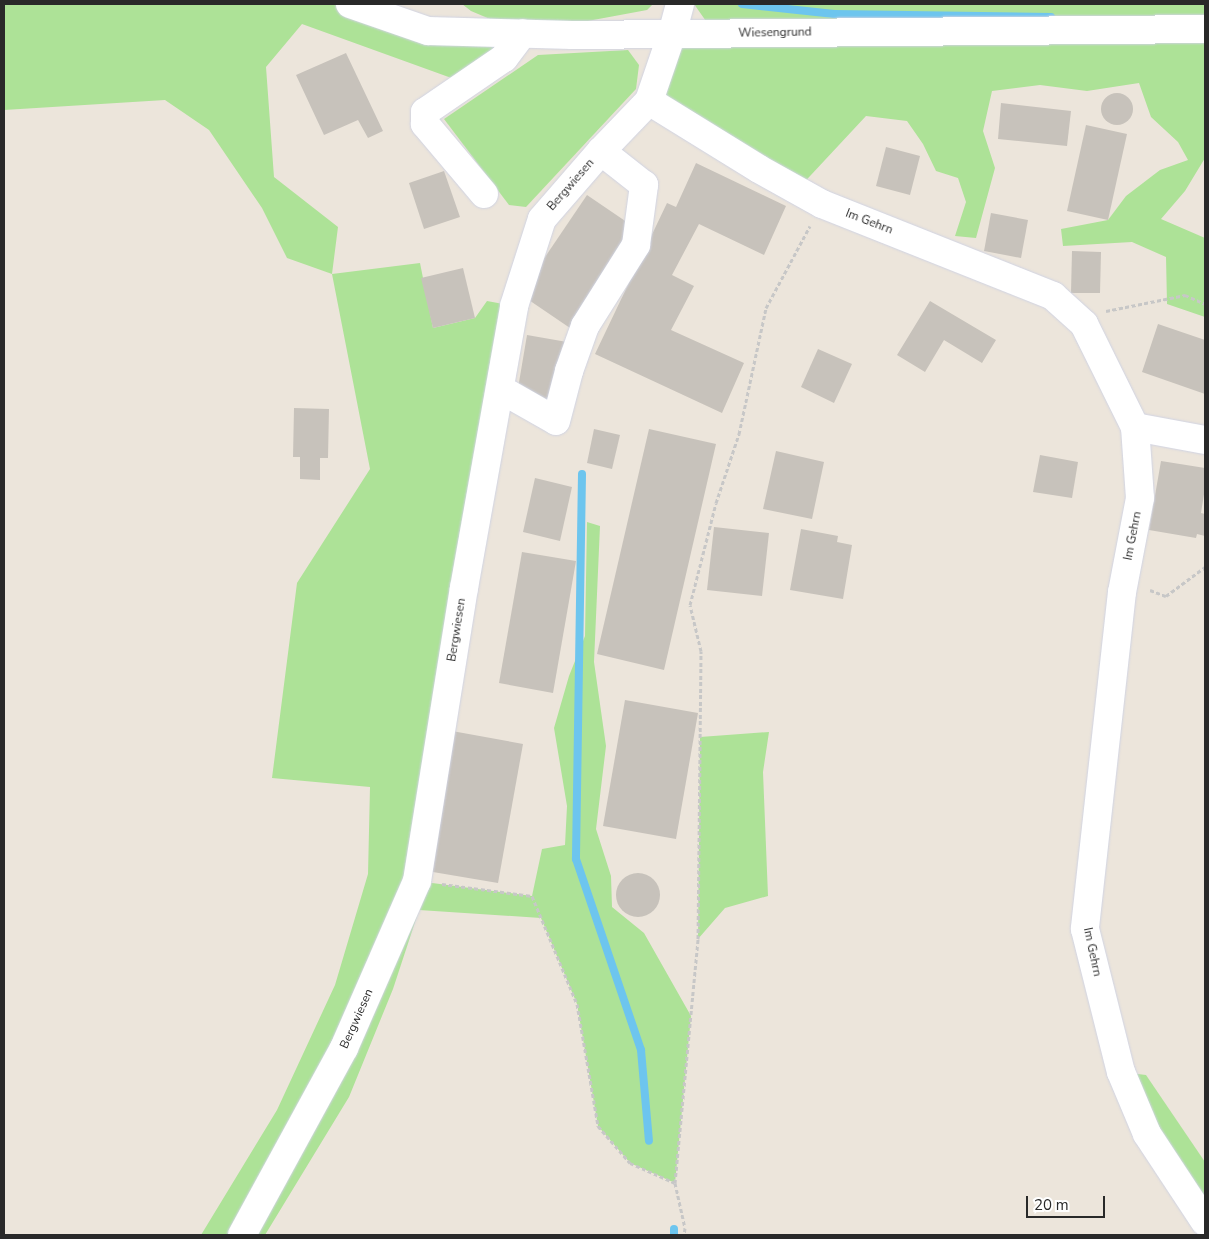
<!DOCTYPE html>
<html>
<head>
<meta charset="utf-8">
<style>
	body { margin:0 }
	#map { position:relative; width:1209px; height:1239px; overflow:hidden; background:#ece5db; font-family:"Nunito Sans",sans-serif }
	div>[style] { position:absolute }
	.green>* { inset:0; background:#ade297 }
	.stream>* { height:8px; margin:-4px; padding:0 4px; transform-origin:4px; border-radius:4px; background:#6dc5ee }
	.building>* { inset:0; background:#c7c2bb }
	.round { border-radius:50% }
	.path>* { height:3px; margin-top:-1.5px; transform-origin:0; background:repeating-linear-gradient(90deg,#c7c7c7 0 4px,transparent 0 6.5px) }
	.roads { filter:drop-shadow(0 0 1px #d0d3e2) drop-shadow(0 0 1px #d0d3e2) }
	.minor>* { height:28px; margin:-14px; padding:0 14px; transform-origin:14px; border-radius:14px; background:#fff }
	span { translate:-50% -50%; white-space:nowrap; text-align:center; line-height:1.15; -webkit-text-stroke:4.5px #fff; paint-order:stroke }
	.street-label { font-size:12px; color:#292929 }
	.frame { position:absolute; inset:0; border:5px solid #292929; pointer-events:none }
	.scale { position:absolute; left:1026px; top:1196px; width:79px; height:22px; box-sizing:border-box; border:2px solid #292929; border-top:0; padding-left:6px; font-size:15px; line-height:18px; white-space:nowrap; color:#292929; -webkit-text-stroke:4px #fff; paint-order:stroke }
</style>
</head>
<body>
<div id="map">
	<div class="green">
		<i style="clip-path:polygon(4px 4px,350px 4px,428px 31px,521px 32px,471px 11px,462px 4px,653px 4px,647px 10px,523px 33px,468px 84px,302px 24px,266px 67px,274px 177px,338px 227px,332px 274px,420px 263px,433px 328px,475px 318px,487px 301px,514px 306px,417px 881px,532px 896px,542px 849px,565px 845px,567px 806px,554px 728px,569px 676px,585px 636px,587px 522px,600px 526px,594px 662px,606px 746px,596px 829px,611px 876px,612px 907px,644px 933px,691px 1016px,675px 1183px,630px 1163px,598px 1126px,577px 1004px,541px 918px,419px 910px,393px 989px,349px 1097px,265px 1235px,201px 1235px,277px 1110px,335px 985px,368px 874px,370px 787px,272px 778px,297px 583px,370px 469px,332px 274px,287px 258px,262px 208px,209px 130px,165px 100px,4px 110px)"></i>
		<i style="clip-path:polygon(694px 4px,1205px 4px,1205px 158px,1185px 191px,1161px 219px,1205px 238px,1205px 317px,1167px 304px,1166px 257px,1132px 242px,1063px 246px,1061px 229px,1108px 220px,1126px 196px,1160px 170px,1188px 160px,1178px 142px,1151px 117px,1139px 83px,1087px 91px,1040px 85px,992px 91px,983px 131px,995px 168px,976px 238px,955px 236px,966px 202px,958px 178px,936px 171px,923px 144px,907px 121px,866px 116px,797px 190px,649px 101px,672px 34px,715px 34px)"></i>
		<i style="clip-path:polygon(628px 50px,639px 65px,636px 89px,526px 207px,509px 205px,444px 119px,538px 55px)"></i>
		<i style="clip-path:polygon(769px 732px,763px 772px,768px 896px,725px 908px,698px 939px,700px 737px)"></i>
		<i style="clip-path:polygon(1121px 1072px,1146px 1075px,1205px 1162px,1205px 1222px)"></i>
	</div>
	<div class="stream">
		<i style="left:742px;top:4px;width:93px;rotate:6.2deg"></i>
		<i style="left:834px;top:14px;width:217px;rotate:0.8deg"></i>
		<i style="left:582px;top:474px;width:385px;rotate:90.9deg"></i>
		<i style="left:576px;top:859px;width:202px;rotate:71.2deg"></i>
		<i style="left:641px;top:1050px;width:91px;rotate:85deg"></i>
		<i style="left:674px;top:1235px;width:6px;rotate:-90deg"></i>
	</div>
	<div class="building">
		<i style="clip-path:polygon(346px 53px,383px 131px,368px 138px,358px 120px,324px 135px,296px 75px)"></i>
		<i class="round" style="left:1101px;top:93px;width:32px;height:32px"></i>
		<i style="clip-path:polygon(1001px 103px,1071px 111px,1067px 146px,998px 139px)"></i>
		<i style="clip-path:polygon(1086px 125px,1127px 134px,1108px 220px,1067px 211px)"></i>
		<i style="clip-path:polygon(886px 147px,920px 156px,910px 195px,876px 186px)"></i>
		<i style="clip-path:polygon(696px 163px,786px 206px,764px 255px,699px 224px,672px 275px,694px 286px,671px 330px,744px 363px,722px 413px,595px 354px,667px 203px,676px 207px)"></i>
		<i style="clip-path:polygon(444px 171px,460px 217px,424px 229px,409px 183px)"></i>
		<i style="clip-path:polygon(587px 195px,637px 229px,570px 328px,520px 294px)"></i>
		<i style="clip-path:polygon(991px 213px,1028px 220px,1021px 258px,984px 251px)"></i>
		<i style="clip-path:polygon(1072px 251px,1101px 252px,1100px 293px,1071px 293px)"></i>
		<i style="clip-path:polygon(463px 268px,475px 318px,433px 328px,421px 278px)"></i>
		<i style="clip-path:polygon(930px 301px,996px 340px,982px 363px,944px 340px,925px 372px,897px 355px)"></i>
		<i style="clip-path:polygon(1158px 324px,1205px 340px,1205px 394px,1142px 372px)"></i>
		<i style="clip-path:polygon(527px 335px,567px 342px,556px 401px,517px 394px)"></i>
		<i style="clip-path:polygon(818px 349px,852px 364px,834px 403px,801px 387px)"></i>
		<i style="clip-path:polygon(294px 408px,329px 409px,328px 458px,320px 458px,320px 480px,300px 479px,300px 457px,293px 457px)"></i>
		<i style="clip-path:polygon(594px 429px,620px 435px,612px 469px,587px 463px)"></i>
		<i style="clip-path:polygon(649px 429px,716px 444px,664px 670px,597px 654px)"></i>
		<i style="clip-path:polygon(776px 451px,824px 462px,812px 519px,763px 509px)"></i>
		<i style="clip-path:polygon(1040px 455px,1078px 462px,1072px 498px,1033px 492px)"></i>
		<i style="clip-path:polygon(1161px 461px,1205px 468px,1205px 488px,1201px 513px,1205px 514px,1205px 536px,1197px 534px,1196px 538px,1149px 530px)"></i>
		<i style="clip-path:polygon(535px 478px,572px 487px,560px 541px,523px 532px)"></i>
		<i style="clip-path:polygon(714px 527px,769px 533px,762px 596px,707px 590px)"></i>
		<i style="clip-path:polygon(801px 529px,838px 536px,837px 542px,852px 545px,843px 599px,790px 590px)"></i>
		<i style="clip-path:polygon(522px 552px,576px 561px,553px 693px,499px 683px)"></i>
		<i style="clip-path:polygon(625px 700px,698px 713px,676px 839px,603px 826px)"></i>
		<i style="clip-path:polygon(452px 731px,523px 744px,498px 883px,427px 871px)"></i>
		<i class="round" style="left:616px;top:873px;width:44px;height:44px"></i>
	</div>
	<div class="path">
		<i style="left:1106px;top:311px;width:81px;rotate:-11.4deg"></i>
		<i style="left:1185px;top:295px;width:22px;rotate:24deg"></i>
		<i style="left:1150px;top:590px;width:17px;rotate:21deg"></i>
		<i style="left:1166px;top:596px;width:49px;rotate:-36.6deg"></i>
		<i style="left:442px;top:884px;width:91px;rotate:7.6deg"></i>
		<i style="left:532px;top:896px;width:117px;rotate:67.4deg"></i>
		<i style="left:577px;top:1004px;width:124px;rotate:80.2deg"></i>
		<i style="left:598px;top:1126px;width:49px;rotate:49.1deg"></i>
		<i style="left:630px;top:1163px;width:49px;rotate:24deg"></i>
		<i style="left:675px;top:1183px;width:46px;rotate:77.5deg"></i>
		<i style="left:685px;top:1228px;width:7px;rotate:98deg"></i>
		<i style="left:675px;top:1183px;width:245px;rotate:-84.6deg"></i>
		<i style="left:698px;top:939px;width:288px;rotate:-89.4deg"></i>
		<i style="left:701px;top:651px;width:47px;rotate:-103.4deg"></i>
		<i style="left:690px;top:605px;width:105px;rotate:-75.7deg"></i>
		<i style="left:716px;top:503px;width:73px;rotate:-71.6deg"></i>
		<i style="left:739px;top:434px;width:129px;rotate:-77.9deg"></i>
		<i style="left:766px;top:308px;width:93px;rotate:-61.8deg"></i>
	</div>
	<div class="roads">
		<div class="minor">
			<i style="left:350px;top:4px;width:83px;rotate:19.1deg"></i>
			<i style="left:428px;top:31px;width:144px;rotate:1.6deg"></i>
			<i style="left:572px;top:35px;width:633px;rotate:-0.54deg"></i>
			<i style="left:649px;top:101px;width:129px;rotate:31.7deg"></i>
			<i style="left:759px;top:169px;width:72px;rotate:29.1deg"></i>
			<i style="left:822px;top:204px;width:249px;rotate:21.7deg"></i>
			<i style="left:1053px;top:296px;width:42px;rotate:42.1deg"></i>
			<i style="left:1084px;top:324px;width:115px;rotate:63.7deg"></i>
			<i style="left:1135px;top:427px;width:71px;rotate:86deg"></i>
			<i style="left:1140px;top:498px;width:96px;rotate:100.8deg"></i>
			<i style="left:1122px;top:592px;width:339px;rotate:96.3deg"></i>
			<i style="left:1085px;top:929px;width:147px;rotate:75.9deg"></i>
			<i style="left:1121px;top:1072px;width:67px;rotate:67.2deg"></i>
			<i style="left:1147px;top:1134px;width:105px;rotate:56.6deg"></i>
			<i style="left:484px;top:194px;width:92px;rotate:-130.1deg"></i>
			<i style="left:425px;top:124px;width:12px;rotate:-90deg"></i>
			<i style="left:425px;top:112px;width:96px;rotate:-34.4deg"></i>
			<i style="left:504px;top:58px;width:31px;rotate:-53deg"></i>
			<i style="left:500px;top:389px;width:64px;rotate:29.7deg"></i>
			<i style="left:556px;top:421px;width:52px;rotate:-75.4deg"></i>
			<i style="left:569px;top:371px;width:48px;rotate:-70.4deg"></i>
			<i style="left:585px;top:326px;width:96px;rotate:-57.8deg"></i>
			<i style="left:636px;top:245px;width:61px;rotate:-82.4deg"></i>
			<i style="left:644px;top:185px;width:55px;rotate:-141.7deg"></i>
			<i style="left:1135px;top:427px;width:71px;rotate:10.5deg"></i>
			<i style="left:242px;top:1235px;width:213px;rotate:-61.4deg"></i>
			<i style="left:344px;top:1048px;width:182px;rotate:-66.4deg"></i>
			<i style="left:417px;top:881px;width:297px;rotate:-80.9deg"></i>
			<i style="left:464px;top:588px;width:286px;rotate:-79.9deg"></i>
			<i style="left:514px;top:306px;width:91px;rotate:-72.2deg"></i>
			<i style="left:542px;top:219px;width:90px;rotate:-49.1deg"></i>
			<i style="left:601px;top:151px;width:69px;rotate:-46.2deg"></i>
			<i style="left:649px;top:101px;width:71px;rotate:-71.1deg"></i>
			<i style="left:672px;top:34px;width:31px;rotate:-75deg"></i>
		</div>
	</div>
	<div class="street-label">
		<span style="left:775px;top:33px;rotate:-1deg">Wiesengrund</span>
		<span style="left:571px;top:185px;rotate:-49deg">Bergwiesen</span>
		<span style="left:869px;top:222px;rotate:21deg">Im Gehrn</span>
		<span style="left:1133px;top:536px;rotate:-79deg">Im Gehrn</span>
		<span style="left:457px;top:630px;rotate:-81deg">Bergwiesen</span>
		<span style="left:1092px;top:952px;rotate:78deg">Im Gehrn</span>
		<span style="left:357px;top:1019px;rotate:-66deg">Bergwiesen</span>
	</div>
	<div class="frame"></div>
	<div class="scale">20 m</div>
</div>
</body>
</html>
